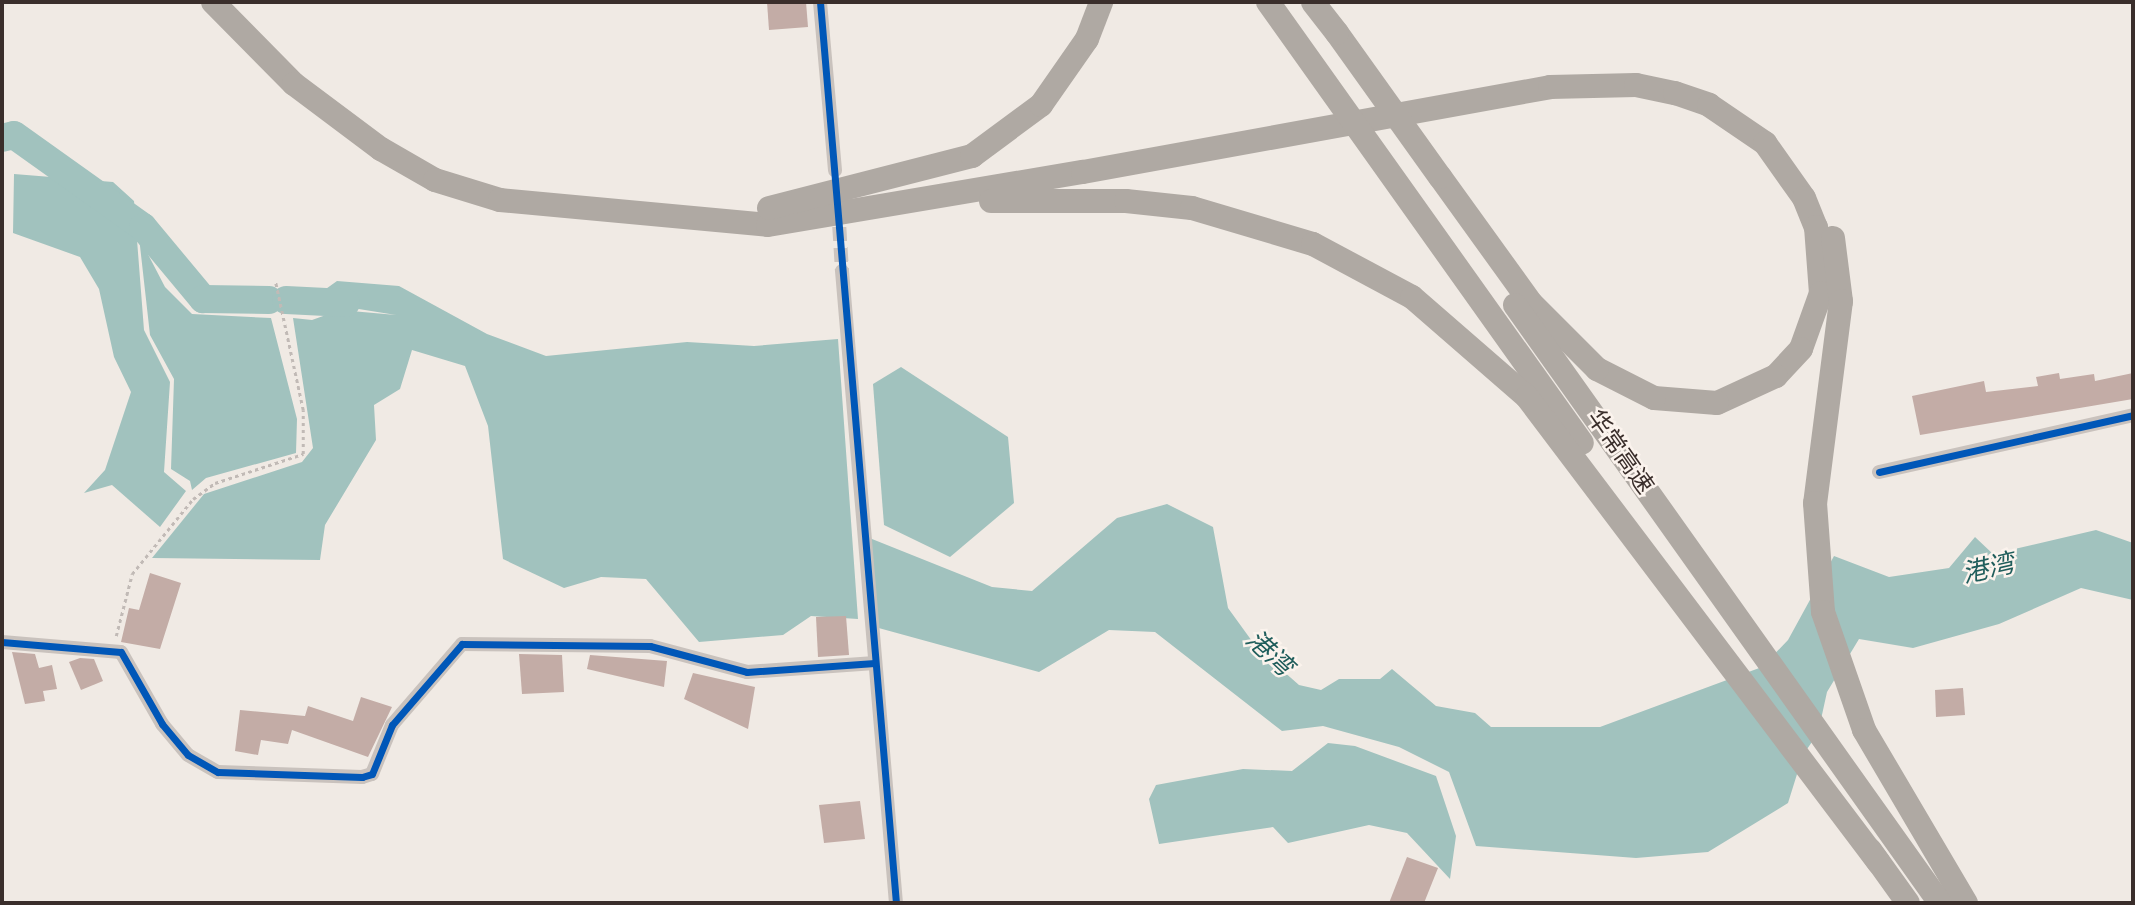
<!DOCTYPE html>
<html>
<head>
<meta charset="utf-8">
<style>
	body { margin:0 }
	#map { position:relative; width:2135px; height:905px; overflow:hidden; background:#f0eae4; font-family:"DejaVu Sans","Noto Sans SC",sans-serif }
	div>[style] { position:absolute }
	.water>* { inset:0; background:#a1c2be }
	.river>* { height:28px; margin:-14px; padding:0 14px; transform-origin:14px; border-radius:14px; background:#a1c2be }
	.building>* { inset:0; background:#c3aca6 }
	.street-tunnel>* { height:14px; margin-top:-7px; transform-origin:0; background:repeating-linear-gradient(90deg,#ccc4bf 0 14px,transparent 0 21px) }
	.path>* { height:2.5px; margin-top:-1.25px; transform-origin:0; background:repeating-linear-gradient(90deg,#c1bab6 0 3.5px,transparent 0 7px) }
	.street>* { height:14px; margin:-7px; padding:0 7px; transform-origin:7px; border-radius:7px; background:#c9c2bd }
	.highway>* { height:24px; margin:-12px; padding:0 12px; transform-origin:12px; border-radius:12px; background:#afa9a3 }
	.cycleway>* { height:7px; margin:-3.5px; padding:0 3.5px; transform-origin:3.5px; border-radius:3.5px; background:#0057b8 }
	span { translate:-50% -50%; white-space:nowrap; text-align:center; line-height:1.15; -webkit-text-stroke:5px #fbf3ed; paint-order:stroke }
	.street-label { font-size:24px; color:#3a2e2b }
	.water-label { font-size:26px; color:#1f5d5b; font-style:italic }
	.frame { position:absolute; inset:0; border:4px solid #3a2e2b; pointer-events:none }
</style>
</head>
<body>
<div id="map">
	<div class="water">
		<i style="clip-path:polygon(14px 174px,113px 182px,134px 201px,144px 330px,170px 382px,164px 472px,186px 491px,160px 527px,112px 485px,84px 493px,105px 470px,131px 392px,114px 357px,99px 289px,80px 257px,13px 233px)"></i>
		<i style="clip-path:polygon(139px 237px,165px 287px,192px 314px,271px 318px,297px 419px,296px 453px,206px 478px,192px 490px,190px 481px,171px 469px,174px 379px,150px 335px)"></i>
		<i style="clip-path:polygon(337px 281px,399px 286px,487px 334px,546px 356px,687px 342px,754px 346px,838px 339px,858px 619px,811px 616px,783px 635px,699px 642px,646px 579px,601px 577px,564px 588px,503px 559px,488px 426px,465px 366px,412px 350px,400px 389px,374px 405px,376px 440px,325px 525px,320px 560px,152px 558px,204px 494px,302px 462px,313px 448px,293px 318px,312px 320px,340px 310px,396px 315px,309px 301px)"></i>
		<i style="clip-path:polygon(901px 367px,1008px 437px,1014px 503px,950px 557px,884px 525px,873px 384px)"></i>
		<i style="clip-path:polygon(1167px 504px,1213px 527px,1228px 608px,1257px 648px,1299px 685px,1321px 690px,1339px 679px,1380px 679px,1392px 669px,1436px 706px,1475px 713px,1491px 727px,1600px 727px,1762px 667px,1788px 640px,1834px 556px,1889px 577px,1949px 568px,1975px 537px,1993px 554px,2096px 530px,2133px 543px,2133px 600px,2081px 588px,1999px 624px,1913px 648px,1859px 639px,1827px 692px,1818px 733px,1803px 755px,1788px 803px,1708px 852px,1636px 858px,1476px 846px,1449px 772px,1399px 747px,1323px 726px,1282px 731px,1155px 632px,1109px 630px,1039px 672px,875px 627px,867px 537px,992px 587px,1032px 591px,1117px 518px)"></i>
		<i style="clip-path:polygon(1328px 743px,1355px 746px,1436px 776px,1456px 836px,1450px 879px,1407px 833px,1369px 825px,1288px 843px,1273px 827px,1159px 844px,1149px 799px,1156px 785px,1243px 769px,1292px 771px)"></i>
	</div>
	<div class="river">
		<i style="left:2px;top:138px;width:12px;rotate:-14deg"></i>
		<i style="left:14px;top:135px;width:158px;rotate:35.5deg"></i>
		<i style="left:143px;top:227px;width:94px;rotate:50.2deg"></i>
		<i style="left:203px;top:299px;width:66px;rotate:0.9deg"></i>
		<i style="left:286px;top:300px;width:60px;rotate:2.9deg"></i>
	</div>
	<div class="building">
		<i style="clip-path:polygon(767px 2px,806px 2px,808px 27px,769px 30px)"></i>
		<i style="clip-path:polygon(2059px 373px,2060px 379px,2094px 374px,2095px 381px,2133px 373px,2133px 399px,1920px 435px,1912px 396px,1984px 381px,1986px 392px,2038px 386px,2036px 377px)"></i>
		<i style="clip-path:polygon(150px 573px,181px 583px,160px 649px,121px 642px,129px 608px,139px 610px)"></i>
		<i style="clip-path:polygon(846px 616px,849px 655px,818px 657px,816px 617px)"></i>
		<i style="clip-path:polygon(12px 652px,35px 654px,39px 668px,52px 665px,57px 689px,43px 691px,45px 701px,25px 704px)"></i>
		<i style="clip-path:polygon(519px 654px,562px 655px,564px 692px,522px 694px)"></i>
		<i style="clip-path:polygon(590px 655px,667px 661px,664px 687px,587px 669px)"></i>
		<i style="clip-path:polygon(80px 658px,94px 659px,103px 681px,81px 690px,69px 662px)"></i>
		<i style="clip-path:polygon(693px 673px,755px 687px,748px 729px,684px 699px)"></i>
		<i style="clip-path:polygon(1963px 688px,1965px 715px,1936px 717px,1935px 690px)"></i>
		<i style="clip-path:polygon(361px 697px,392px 707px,368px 757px,292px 730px,288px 744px,261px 740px,258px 755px,235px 751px,240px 710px,305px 716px,308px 706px,353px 721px)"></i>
		<i style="clip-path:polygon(860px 801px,865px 839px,824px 843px,819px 805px)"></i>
		<i style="clip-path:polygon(1407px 857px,1438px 868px,1424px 903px,1389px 903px)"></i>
	</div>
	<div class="street-tunnel">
		<i style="left:838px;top:206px;width:65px;rotate:86.5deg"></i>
	</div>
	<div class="path">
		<i style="left:116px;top:636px;width:64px;rotate:-75.5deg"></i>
		<i style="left:132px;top:574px;width:97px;rotate:-50.9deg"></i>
		<i style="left:193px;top:499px;width:27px;rotate:-36deg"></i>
		<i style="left:215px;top:483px;width:93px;rotate:-18.2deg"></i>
		<i style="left:303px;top:454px;width:44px;rotate:-90deg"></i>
		<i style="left:303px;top:410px;width:132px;rotate:-102.2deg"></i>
	</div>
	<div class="street">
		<i style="left:820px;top:2px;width:169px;rotate:84.9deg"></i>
		<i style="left:842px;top:271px;width:634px;rotate:85.12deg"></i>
		<i style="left:1879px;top:472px;width:260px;rotate:-12.6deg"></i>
		<i style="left:2px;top:642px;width:119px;rotate:4.8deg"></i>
		<i style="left:121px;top:652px;width:83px;rotate:60.3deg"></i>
		<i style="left:162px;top:724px;width:40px;rotate:50deg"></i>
		<i style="left:188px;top:755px;width:34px;rotate:30deg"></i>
		<i style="left:218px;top:772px;width:144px;rotate:2deg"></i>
		<i style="left:362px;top:777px;width:10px;rotate:-17deg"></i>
		<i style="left:372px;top:774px;width:53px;rotate:-67.8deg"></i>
		<i style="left:392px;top:725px;width:107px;rotate:-49.2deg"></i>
		<i style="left:462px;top:644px;width:188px;rotate:0.6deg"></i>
		<i style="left:650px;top:646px;width:100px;rotate:15deg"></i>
		<i style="left:747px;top:672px;width:128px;rotate:-4deg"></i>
	</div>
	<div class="highway">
		<i style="left:213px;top:2px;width:115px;rotate:45.4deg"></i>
		<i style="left:294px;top:84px;width:109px;rotate:36.8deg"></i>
		<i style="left:381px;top:149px;width:62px;rotate:29.9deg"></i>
		<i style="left:435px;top:180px;width:68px;rotate:17.1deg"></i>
		<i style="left:500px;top:200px;width:269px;rotate:5.3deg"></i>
		<i style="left:768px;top:225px;width:319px;rotate:-9.6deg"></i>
		<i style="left:1083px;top:172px;width:475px;rotate:-10.3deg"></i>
		<i style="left:1550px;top:87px;width:86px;rotate:-1.3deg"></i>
		<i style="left:1636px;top:85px;width:40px;rotate:12deg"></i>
		<i style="left:1675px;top:93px;width:36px;rotate:19deg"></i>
		<i style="left:1709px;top:105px;width:68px;rotate:34.2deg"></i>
		<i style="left:1765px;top:143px;width:67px;rotate:54.7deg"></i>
		<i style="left:1804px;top:198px;width:31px;rotate:68deg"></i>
		<i style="left:1816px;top:227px;width:66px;rotate:85.7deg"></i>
		<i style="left:1821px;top:293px;width:59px;rotate:109.7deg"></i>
		<i style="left:1801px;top:349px;width:37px;rotate:133deg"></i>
		<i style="left:1776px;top:376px;width:65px;rotate:155.4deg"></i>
		<i style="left:1717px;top:403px;width:63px;rotate:-175.5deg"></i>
		<i style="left:1654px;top:398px;width:64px;rotate:-153deg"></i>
		<i style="left:1597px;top:369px;width:93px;rotate:-135deg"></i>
		<i style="left:1531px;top:303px;width:155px;rotate:-125.8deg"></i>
		<i style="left:1440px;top:177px;width:177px;rotate:-125.6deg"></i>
		<i style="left:1337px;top:33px;width:39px;rotate:-128deg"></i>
		<i style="left:1268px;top:2px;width:541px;rotate:54.55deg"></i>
		<i style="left:991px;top:201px;width:135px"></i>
		<i style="left:1126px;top:201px;width:66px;rotate:6.1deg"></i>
		<i style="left:1192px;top:208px;width:126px;rotate:16.6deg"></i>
		<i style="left:1313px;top:244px;width:112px;rotate:28.2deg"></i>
		<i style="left:1412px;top:297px;width:152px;rotate:41deg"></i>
		<i style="left:1527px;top:397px;width:584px;rotate:52.93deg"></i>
		<i style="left:769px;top:208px;width:210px;rotate:-14.4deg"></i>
		<i style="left:972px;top:156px;width:86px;rotate:-36.5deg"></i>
		<i style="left:1041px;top:105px;width:80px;rotate:-55.1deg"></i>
		<i style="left:1087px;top:39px;width:40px;rotate:-69deg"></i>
		<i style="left:1833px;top:238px;width:64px;rotate:82.8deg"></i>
		<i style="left:1841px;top:301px;width:204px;rotate:97.3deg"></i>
		<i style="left:1815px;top:503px;width:109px;rotate:85.8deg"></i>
		<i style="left:1823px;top:612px;width:125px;rotate:70.8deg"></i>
		<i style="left:1864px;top:730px;width:201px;rotate:59.5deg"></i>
		<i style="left:1515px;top:305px;width:734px;rotate:54.6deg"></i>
		<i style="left:1870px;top:850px;width:65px;rotate:54.4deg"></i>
	</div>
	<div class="cycleway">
		<i style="left:820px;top:2px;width:904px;rotate:85.18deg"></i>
		<i style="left:1879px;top:472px;width:260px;rotate:-12.6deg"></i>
		<i style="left:2px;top:642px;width:119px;rotate:4.8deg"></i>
		<i style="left:121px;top:652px;width:83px;rotate:60.3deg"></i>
		<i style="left:162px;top:724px;width:40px;rotate:50deg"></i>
		<i style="left:188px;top:755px;width:34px;rotate:30deg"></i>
		<i style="left:218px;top:772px;width:144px;rotate:2deg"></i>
		<i style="left:362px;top:777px;width:10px;rotate:-17deg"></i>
		<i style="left:372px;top:774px;width:53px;rotate:-67.8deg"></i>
		<i style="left:392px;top:725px;width:107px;rotate:-49.2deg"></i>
		<i style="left:462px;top:644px;width:188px;rotate:0.6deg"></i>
		<i style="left:650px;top:646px;width:100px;rotate:15deg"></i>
		<i style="left:747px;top:672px;width:128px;rotate:-4deg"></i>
	</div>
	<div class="street-label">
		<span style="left:1620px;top:452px;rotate:55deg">华常高速</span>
	</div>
	<div class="water-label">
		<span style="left:1988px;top:569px;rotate:-13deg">港湾</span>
		<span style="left:1269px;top:653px;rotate:43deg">港湾</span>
	</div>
	<div class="frame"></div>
</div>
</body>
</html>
